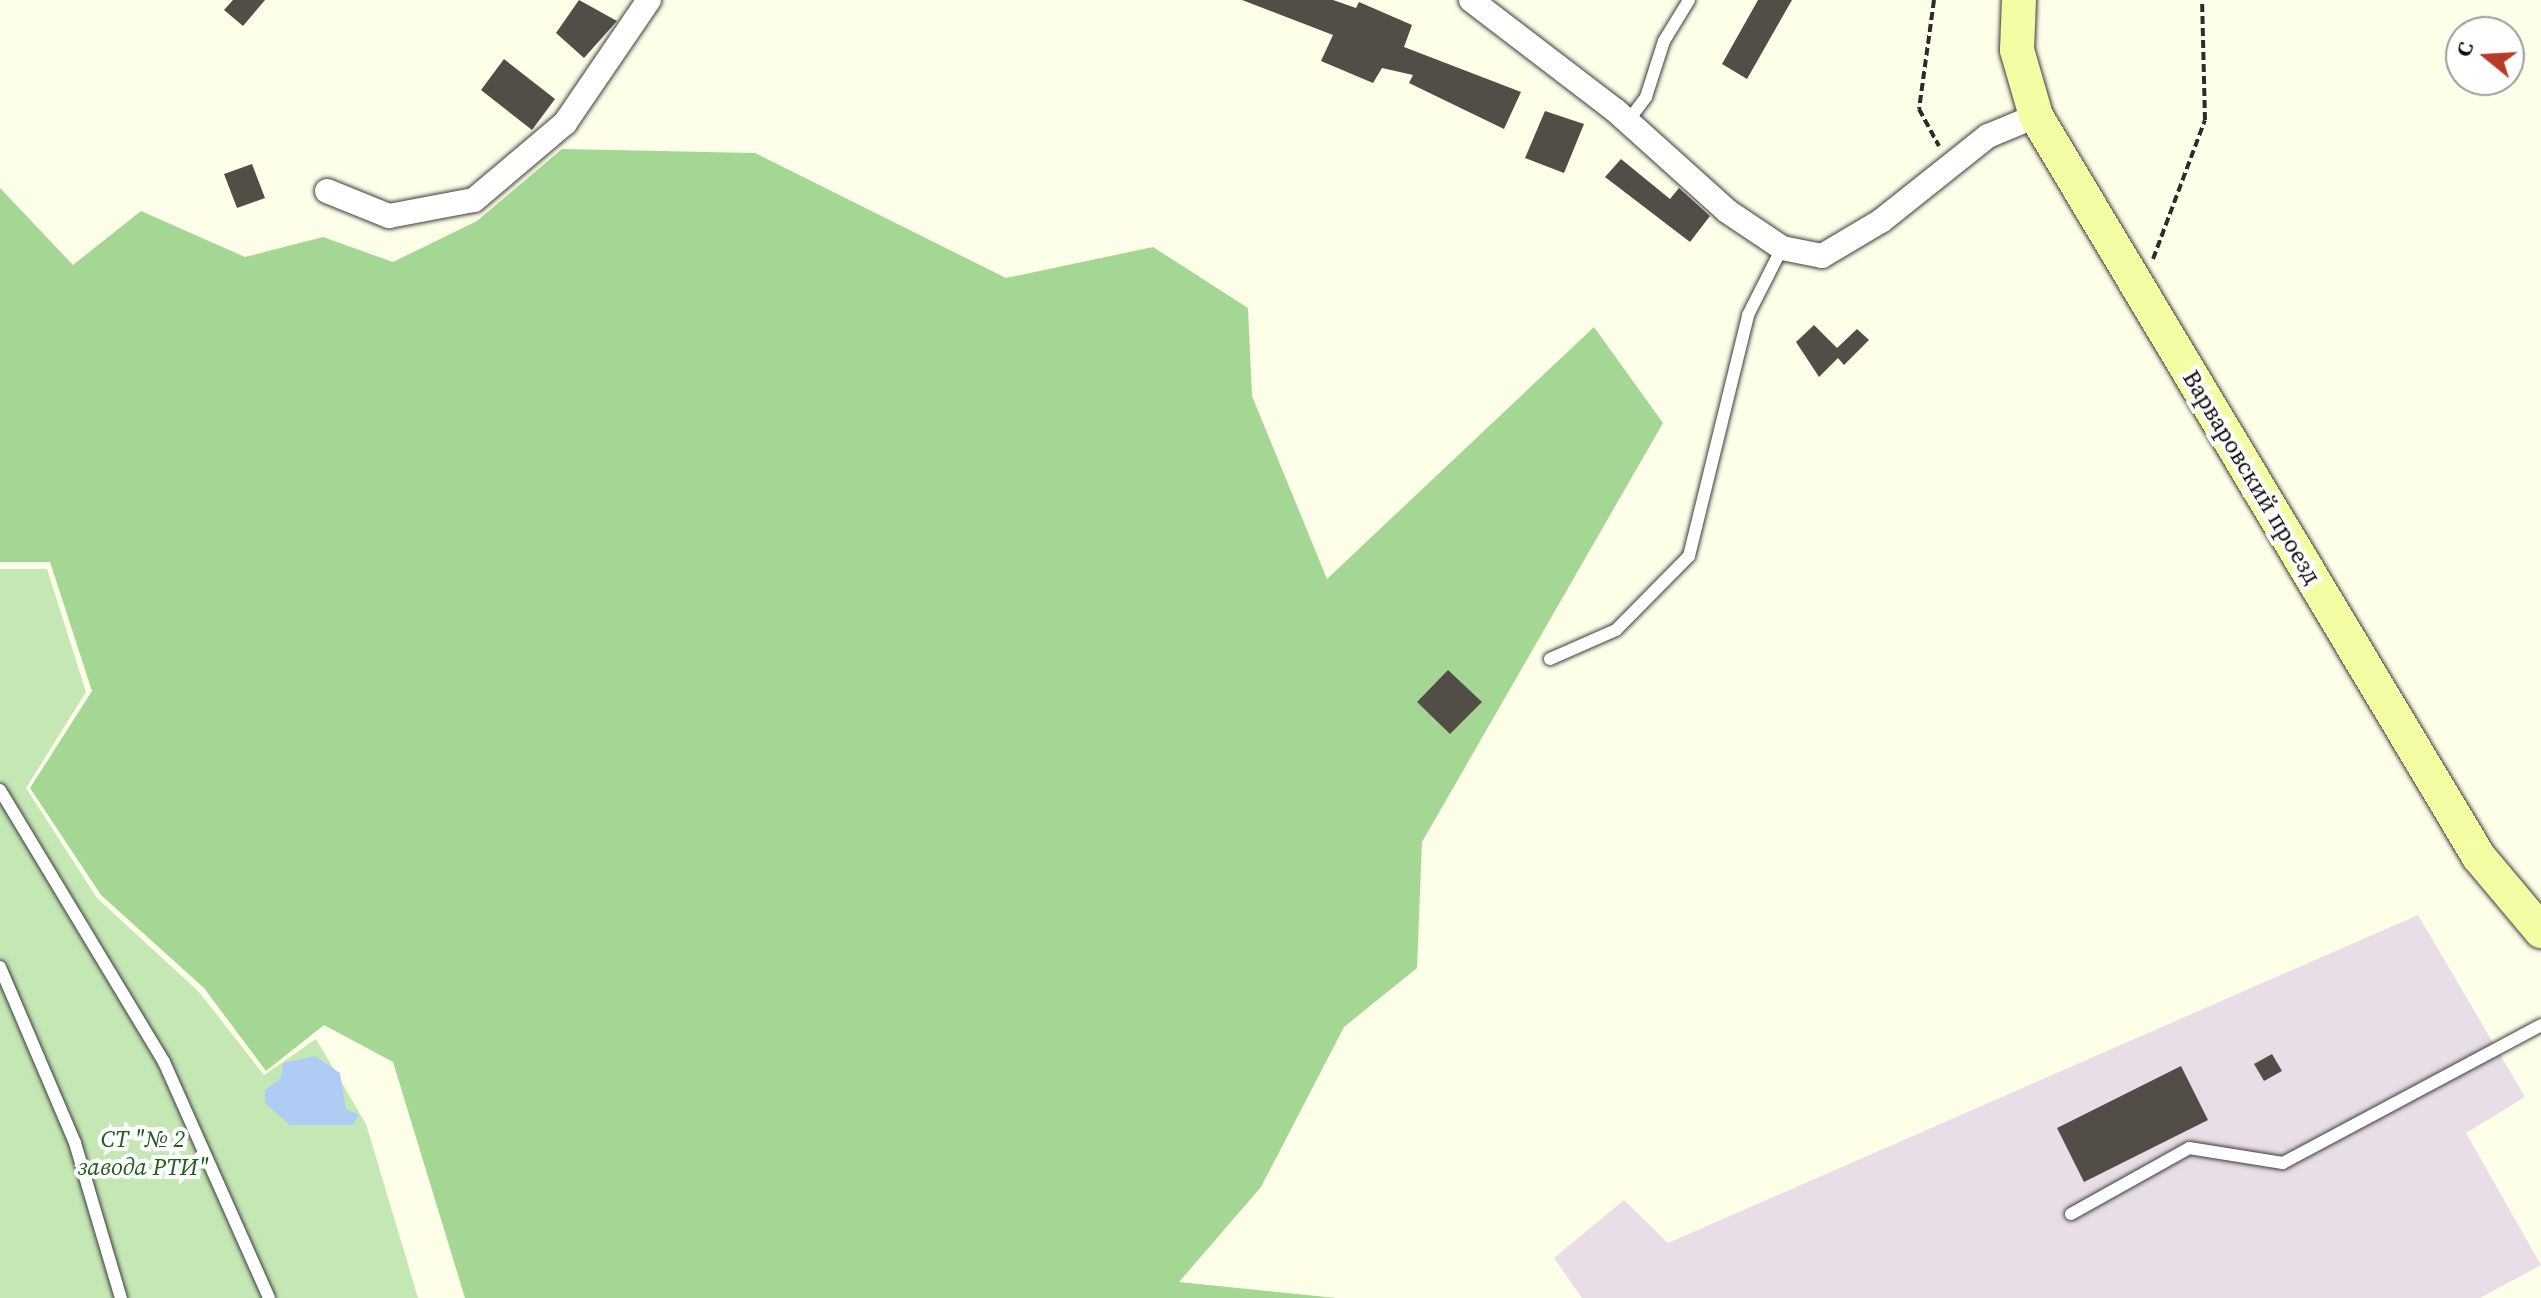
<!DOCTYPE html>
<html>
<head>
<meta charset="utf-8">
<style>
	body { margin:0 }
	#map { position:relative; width:2541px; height:1298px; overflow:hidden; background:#feffe8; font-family:"Source Serif 4",serif }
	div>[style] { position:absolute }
	.industrial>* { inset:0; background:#e9dee8 }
	.green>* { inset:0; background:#c4e7b4 }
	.forest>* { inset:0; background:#a4d793 }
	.water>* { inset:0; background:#aeccf4 }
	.building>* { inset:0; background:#524e47 }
	.path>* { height:4px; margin-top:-2px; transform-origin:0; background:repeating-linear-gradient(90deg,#2c2c2c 0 8px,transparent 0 12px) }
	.roads { filter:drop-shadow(0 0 2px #3d3d3d) drop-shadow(0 0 2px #3d3d3d) }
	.lane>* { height:12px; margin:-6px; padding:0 6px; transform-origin:6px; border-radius:6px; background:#fff }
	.street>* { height:24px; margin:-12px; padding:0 12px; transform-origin:12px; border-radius:12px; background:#fff }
	.secondary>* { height:34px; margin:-17px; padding:0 17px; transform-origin:17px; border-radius:17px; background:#f5fda4 }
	span { translate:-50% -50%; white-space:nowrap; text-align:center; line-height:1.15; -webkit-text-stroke:8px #fff; paint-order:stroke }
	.street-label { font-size:24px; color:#0a0a0a }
	.park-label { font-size:24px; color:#1e5f1d; font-style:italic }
	.north { position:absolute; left:2445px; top:16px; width:80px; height:80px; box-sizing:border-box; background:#fff; border:2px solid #9d9d9d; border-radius:50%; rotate:288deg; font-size:22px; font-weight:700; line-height:32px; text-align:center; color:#0a0a0a }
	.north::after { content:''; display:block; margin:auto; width:28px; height:36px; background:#b63c27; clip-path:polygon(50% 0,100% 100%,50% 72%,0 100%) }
</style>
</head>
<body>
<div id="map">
	<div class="industrial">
		<i style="clip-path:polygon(2418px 915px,2525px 1097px,2466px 1133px,2541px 1265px,2480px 1298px,1582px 1298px,1554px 1258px,1624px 1200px,1668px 1243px)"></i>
	</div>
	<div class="green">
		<i style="clip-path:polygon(0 569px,47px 569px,86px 692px,26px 788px,97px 898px,199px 992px,264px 1075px,316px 1039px,366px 1124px,418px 1298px,0 1298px)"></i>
	</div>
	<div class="forest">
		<i style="clip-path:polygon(562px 149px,755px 153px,1006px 278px,1153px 247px,1248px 308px,1252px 396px,1327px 579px,1594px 327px,1663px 423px,1422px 842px,1417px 968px,1344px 1027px,1261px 1187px,1179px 1282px,1336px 1298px,465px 1298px,393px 1062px,324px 1025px,266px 1071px,204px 988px,101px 895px,30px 788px,92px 691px,50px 562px,0 562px,0 188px,73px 265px,141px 211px,245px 257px,323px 237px,393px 262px,477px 221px)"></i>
	</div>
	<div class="water">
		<i style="clip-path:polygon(315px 1056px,340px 1073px,346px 1109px,359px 1115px,352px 1125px,290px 1125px,265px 1103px,265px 1090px,281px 1078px,283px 1063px)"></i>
	</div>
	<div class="building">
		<i style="clip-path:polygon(233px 0,265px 0,243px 26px,224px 10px)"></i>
		<i style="clip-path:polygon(579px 0,617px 21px,584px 58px,556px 33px)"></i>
		<i style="clip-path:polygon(1242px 0,1333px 0,1356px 8px,1359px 2px,1412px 25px,1404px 47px,1521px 92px,1504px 129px,1409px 83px,1413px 75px,1382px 68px,1373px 83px,1321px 61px,1333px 35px)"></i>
		<i style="clip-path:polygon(1758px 0,1792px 0,1747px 79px,1722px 64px)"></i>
		<i style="clip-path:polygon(504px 59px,555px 99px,532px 130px,481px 90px)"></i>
		<i style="clip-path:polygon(1545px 111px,1584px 124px,1564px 173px,1525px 158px)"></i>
		<i style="clip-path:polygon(1621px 159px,1670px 199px,1679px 188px,1710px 216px,1690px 242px,1605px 177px)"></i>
		<i style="clip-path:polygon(252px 164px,265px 198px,237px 208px,224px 174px)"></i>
		<i style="clip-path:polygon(1814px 325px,1837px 348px,1857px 329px,1869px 340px,1844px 365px,1838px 358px,1819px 377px,1796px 342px)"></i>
		<i style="clip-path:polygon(1448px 670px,1482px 702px,1450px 734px,1417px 702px)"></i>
		<i style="clip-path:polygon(2272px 1054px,2282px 1071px,2264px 1081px,2254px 1064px)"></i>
		<i style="clip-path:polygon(2181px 1066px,2208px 1120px,2084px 1182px,2057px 1128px)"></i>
	</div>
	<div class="path">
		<i style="left:1934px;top:0;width:110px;rotate:97.8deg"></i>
		<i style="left:1919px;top:109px;width:42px;rotate:61.6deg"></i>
		<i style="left:2153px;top:259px;width:148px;rotate:-69.5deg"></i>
		<i style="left:2205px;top:120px;width:120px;rotate:-91.4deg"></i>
	</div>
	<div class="roads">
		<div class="lane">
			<i style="left:1628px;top:121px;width:30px;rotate:-53deg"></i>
			<i style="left:1646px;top:97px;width:59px;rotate:-72.2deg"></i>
			<i style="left:1664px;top:41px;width:48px;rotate:-58.6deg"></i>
			<i style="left:1550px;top:659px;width:72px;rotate:-23.7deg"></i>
			<i style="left:1616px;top:630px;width:104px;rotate:-45.4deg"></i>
			<i style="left:1689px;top:556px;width:248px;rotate:-76.2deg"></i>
			<i style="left:1748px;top:315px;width:75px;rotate:-63.1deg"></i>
			<i style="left:0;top:790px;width:318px;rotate:58.9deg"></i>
			<i style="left:164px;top:1062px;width:258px;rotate:66deg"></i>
			<i style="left:0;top:967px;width:191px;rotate:66.9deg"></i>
			<i style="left:75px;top:1143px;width:162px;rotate:73.5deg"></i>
			<i style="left:2071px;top:1214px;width:135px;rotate:-29.2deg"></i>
			<i style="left:2189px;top:1148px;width:95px;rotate:9.1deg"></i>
			<i style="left:2283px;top:1163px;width:293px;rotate:-28.1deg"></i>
		</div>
		<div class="street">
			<i style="left:1471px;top:0;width:181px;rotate:37.4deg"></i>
			<i style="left:1615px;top:110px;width:151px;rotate:42deg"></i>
			<i style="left:1727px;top:211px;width:66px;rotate:33.9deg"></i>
			<i style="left:1782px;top:248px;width:41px;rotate:11.3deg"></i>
			<i style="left:1822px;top:256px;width:69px;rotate:-30.7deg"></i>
			<i style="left:1881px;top:221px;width:137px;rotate:-38.5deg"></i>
			<i style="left:1988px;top:136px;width:52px;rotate:-22.6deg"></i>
			<i style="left:327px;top:191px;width:67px;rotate:22deg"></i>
			<i style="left:389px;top:216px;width:86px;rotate:-10.7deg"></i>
			<i style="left:474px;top:200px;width:119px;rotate:-40.2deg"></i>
			<i style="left:565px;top:123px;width:149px;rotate:-55.7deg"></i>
		</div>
		<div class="secondary">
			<i style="left:2019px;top:0;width:50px;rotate:92.3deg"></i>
			<i style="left:2017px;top:50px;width:69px;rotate:73.9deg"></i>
			<i style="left:2036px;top:116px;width:863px;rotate:59.13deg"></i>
			<i style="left:2479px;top:857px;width:97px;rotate:50deg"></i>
		</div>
	</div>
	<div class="street-label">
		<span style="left:2252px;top:477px;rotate:59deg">Варваровский проезд</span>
	</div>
	<div class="park-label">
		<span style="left:143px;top:1153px">СТ "№ 2<br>завода РТИ"</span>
	</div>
	<div class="north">С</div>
</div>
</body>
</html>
